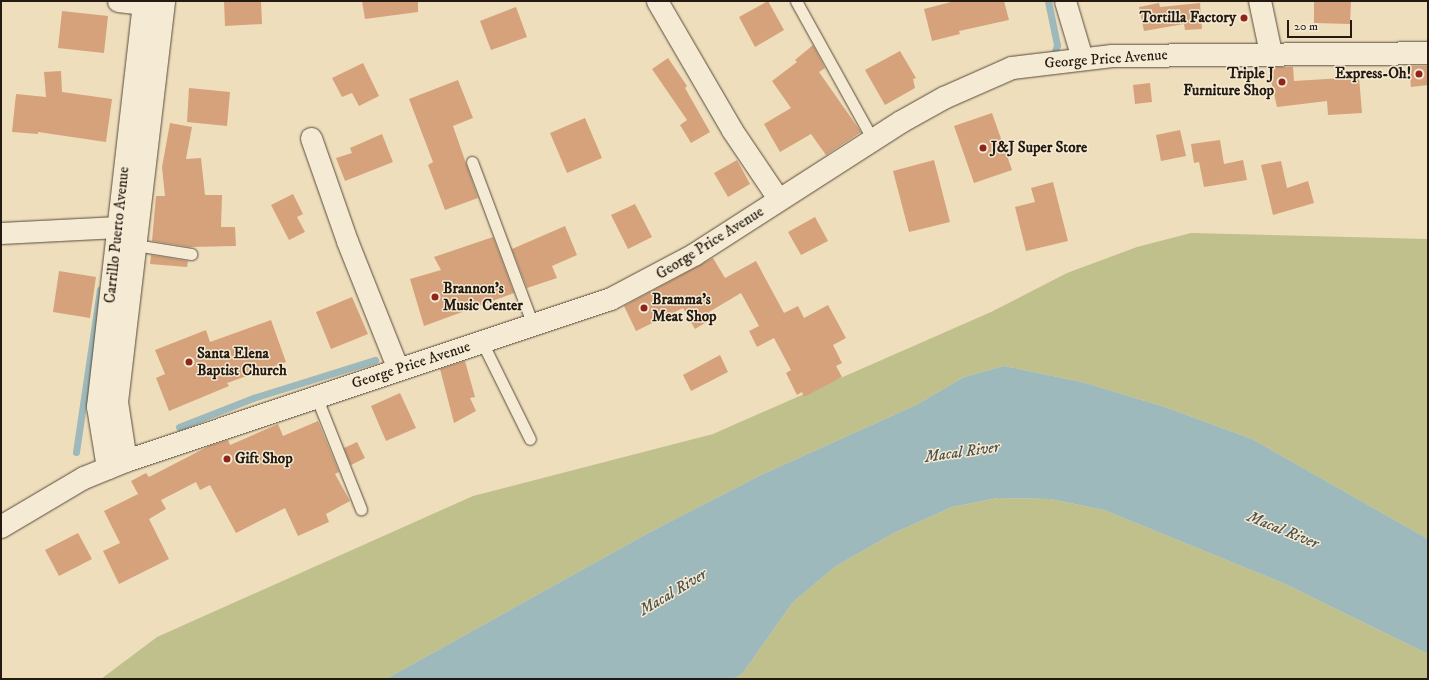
<!DOCTYPE html>
<html>
<head>
<meta charset="utf-8">
<style>
	body { margin:0 }
	#map { position:relative; width:1429px; height:680px; overflow:hidden; background:#efdebc; font-family:"IM FELL DW Pica",serif }
	div>[style] { position:absolute }
	.green>* { inset:0; background:#bfc08c }
	.water>* { inset:0; background:#9eb9bb }
	.stream>* { height:7px; margin:-3.5px; padding:0 3.5px; transform-origin:3.5px; border-radius:3.5px; background:#9eb9bb }
	.building>* { inset:0; background:#d5a27b }
	.roads { filter:drop-shadow(0 0 1px #574b3c) drop-shadow(0 0 1px #574b3c) }
	.service>* { height:11px; margin:-5.5px; padding:0 5.5px; transform-origin:5.5px; border-radius:5.5px; background:#f5ead3 }
	.minor>* { height:21px; margin:-10.5px; padding:0 10.5px; transform-origin:10.5px; border-radius:10.5px; background:#f5ead3 }
	.secondary>* { height:22px; margin:-11px; padding:0 11px; transform-origin:11px; border-radius:11px; background:#f5ead3 }
	.dots>* { width:11px; height:11px; translate:-50% -50%; box-sizing:border-box; border:2px solid #f5ead3; border-radius:50% }
	span { translate:-50% -50%; white-space:nowrap; text-align:center; line-height:1.15; -webkit-text-stroke:3px #f5ead3; paint-order:stroke }
	.poi-label { font-size:15px; color:#241a11; font-weight:700 }
	.right { translate:-100% -50%; text-align:right }
	.left { translate:0 -50%; text-align:left }
	.street-label { font-size:15px; color:#241a11 }
	.water-label { font-size:16px; color:#4f524c; font-style:italic }
	.frame { position:absolute; inset:0; border:2px solid #241a11; pointer-events:none }
	.scale { position:absolute; left:1287px; top:20px; width:65px; height:18px; box-sizing:border-box; border:2px solid #241a11; border-top:0; padding-left:5px; font-size:12px; line-height:14px; white-space:nowrap; color:#241a11; -webkit-text-stroke:3px #f5ead3; paint-order:stroke }
</style>
</head>
<body>
<div id="map">
	<div class="green">
		<i style="clip-path:polygon(1191px 233px,1428px 239px,1428px 539px,1252px 439px,1165px 407px,1082px 382px,1004px 366px,964px 377px,916px 405px,761px 475px,650px 532px,386px 679px,101px 679px,157px 637px,473px 496px,713px 434px,991px 312px,1067px 273px,1137px 247px)"></i>
		<i style="clip-path:polygon(998px 498px,1050px 499px,1104px 510px,1283px 583px,1428px 654px,1428px 679px,733px 679px,742px 674px,793px 602px,836px 566px,894px 533px,952px 507px)"></i>
	</div>
	<div class="water">
		<i style="clip-path:polygon(1004px 366px,1082px 382px,1165px 407px,1252px 439px,1428px 539px,1428px 654px,1283px 583px,1104px 510px,1050px 499px,998px 498px,952px 507px,894px 533px,836px 566px,793px 602px,742px 674px,733px 679px,386px 679px,650px 532px,761px 475px,916px 405px,964px 377px)"></i>
	</div>
	<div class="stream">
		<i style="left:1048px;top:1px;width:45px;rotate:78.4deg"></i>
		<i style="left:1057px;top:45px;width:9px;rotate:108deg"></i>
		<i style="left:179px;top:427px;width:79px;rotate:-21.4deg"></i>
		<i style="left:253px;top:398px;width:128px;rotate:-17.3deg"></i>
		<i style="left:76px;top:452px;width:164px;rotate:-81.6deg"></i>
	</div>
	<div class="building">
		<i style="clip-path:polygon(224px 1px,261px 1px,262px 24px,225px 26px)"></i>
		<i style="clip-path:polygon(362px 1px,418px 1px,418px 12px,365px 19px)"></i>
		<i style="clip-path:polygon(768px 1px,784px 30px,755px 47px,739px 17px)"></i>
		<i style="clip-path:polygon(955px 1px,1004px 1px,1009px 20px,959px 31px,960px 34px,932px 41px,924px 9px)"></i>
		<i style="clip-path:polygon(1314px 1px,1351px 1px,1350px 24px,1314px 23px)"></i>
		<i style="clip-path:polygon(1159px 3px,1160px 7px,1200px 3px,1202px 29px,1185px 30px,1184px 24px,1144px 31px,1139px 7px)"></i>
		<i style="clip-path:polygon(516px 7px,527px 37px,491px 50px,480px 21px)"></i>
		<i style="clip-path:polygon(62px 11px,108px 16px,104px 53px,58px 48px)"></i>
		<i style="clip-path:polygon(813px 45px,825px 68px,819px 72px,861px 132px,826px 155px,811px 134px,780px 152px,764px 124px,791px 108px,772px 81px,797px 62px,795px 60px)"></i>
		<i style="clip-path:polygon(900px 51px,916px 78px,913px 79px,915px 88px,885px 105px,865px 70px)"></i>
		<i style="clip-path:polygon(668px 58px,687px 86px,685px 88px,710px 132px,691px 143px,680px 125px,687px 120px,652px 69px)"></i>
		<i style="clip-path:polygon(363px 63px,379px 96px,359px 106px,352px 93px,342px 97px,332px 78px)"></i>
		<i style="clip-path:polygon(1409px 66px,1428px 66px,1428px 85px,1411px 87px)"></i>
		<i style="clip-path:polygon(1268px 67px,1293px 67px,1294px 81px,1359px 77px,1362px 113px,1328px 115px,1327px 101px,1277px 107px)"></i>
		<i style="clip-path:polygon(61px 71px,62px 92px,112px 99px,106px 142px,38px 132px,38px 134px,12px 132px,16px 94px,46px 97px,44px 72px)"></i>
		<i style="clip-path:polygon(458px 80px,473px 118px,453px 126px,478px 198px,445px 210px,428px 165px,433px 162px,409px 99px)"></i>
		<i style="clip-path:polygon(1150px 83px,1152px 102px,1135px 104px,1133px 85px)"></i>
		<i style="clip-path:polygon(189px 88px,230px 92px,227px 126px,187px 122px)"></i>
		<i style="clip-path:polygon(992px 113px,1012px 170px,974px 183px,954px 126px)"></i>
		<i style="clip-path:polygon(585px 118px,602px 158px,567px 173px,550px 133px)"></i>
		<i style="clip-path:polygon(170px 123px,192px 127px,186px 159px,201px 158px,205px 195px,222px 195px,221px 227px,235px 227px,236px 246px,190px 247px,152px 241px,156px 196px,165px 196px,162px 167px)"></i>
		<i style="clip-path:polygon(1180px 130px,1186px 156px,1161px 161px,1156px 135px)"></i>
		<i style="clip-path:polygon(382px 134px,393px 162px,345px 181px,336px 158px,352px 153px,350px 148px)"></i>
		<i style="clip-path:polygon(1220px 140px,1224px 164px,1243px 160px,1247px 180px,1204px 187px,1199px 162px,1194px 163px,1191px 144px)"></i>
		<i style="clip-path:polygon(737px 160px,750px 184px,728px 197px,714px 173px)"></i>
		<i style="clip-path:polygon(934px 160px,950px 222px,909px 232px,893px 171px)"></i>
		<i style="clip-path:polygon(1281px 161px,1287px 188px,1308px 181px,1314px 203px,1273px 215px,1261px 165px)"></i>
		<i style="clip-path:polygon(1053px 182px,1068px 241px,1026px 251px,1015px 207px,1035px 202px,1031px 188px)"></i>
		<i style="clip-path:polygon(293px 194px,303px 214px,297px 217px,305px 232px,289px 240px,271px 205px)"></i>
		<i style="clip-path:polygon(635px 204px,652px 237px,628px 249px,611px 215px)"></i>
		<i style="clip-path:polygon(815px 217px,828px 241px,801px 255px,788px 232px)"></i>
		<i style="clip-path:polygon(565px 226px,577px 255px,552px 266px,557px 278px,527px 288px,512px 249px)"></i>
		<i style="clip-path:polygon(493px 237px,514px 293px,424px 326px,410px 279px,441px 270px,434px 257px)"></i>
		<i style="clip-path:polygon(151px 255px,188px 261px,187px 267px,150px 264px)"></i>
		<i style="clip-path:polygon(713px 258px,725px 278px,756px 261px,784px 313px,798px 306px,804px 318px,828px 305px,846px 338px,833px 345px,842px 363px,836px 366px,842px 377px,804px 397px,802px 392px,797px 395px,786px 373px,791px 370px,774px 338px,757px 347px,749px 331px,759px 326px,741px 293px,709px 312px,713px 318px,695px 329px,683px 308px,636px 331px,624px 306px)"></i>
		<i style="clip-path:polygon(59px 271px,96px 277px,90px 318px,53px 312px)"></i>
		<i style="clip-path:polygon(352px 297px,368px 334px,331px 349px,316px 312px)"></i>
		<i style="clip-path:polygon(271px 320px,286px 362px,227px 383px,229px 386px,169px 411px,156px 378px,165px 374px,155px 350px,206px 330px,210px 342px)"></i>
		<i style="clip-path:polygon(720px 355px,728px 372px,691px 391px,683px 375px)"></i>
		<i style="clip-path:polygon(465px 361px,475px 397px,470px 398px,476px 411px,454px 423px,440px 369px)"></i>
		<i style="clip-path:polygon(400px 393px,416px 428px,386px 441px,371px 406px)"></i>
		<i style="clip-path:polygon(318px 421px,339px 472px,335px 474px,350px 501px,326px 514px,329px 522px,298px 536px,285px 508px,236px 533px,210px 485px,200px 490px,196px 482px,161px 500px,166px 509px,149px 519px,169px 559px,119px 584px,103px 551px,120px 543px,104px 511px,138px 494px,131px 481px,146px 473px,149px 477px,209px 446px,228px 440px,230px 445px,278px 424px,283px 436px)"></i>
		<i style="clip-path:polygon(357px 442px,365px 458px,351px 465px,344px 448px)"></i>
		<i style="clip-path:polygon(78px 533px,92px 559px,59px 576px,45px 550px)"></i>
	</div>
	<div class="roads">
		<div class="service">
			<i style="left:796px;top:1px;width:159px;rotate:61deg"></i>
			<i style="left:472px;top:162px;width:174px;rotate:69.5deg"></i>
			<i style="left:135px;top:245px;width:57px;rotate:9.1deg"></i>
			<i style="left:482px;top:342px;width:108px;rotate:63.7deg"></i>
			<i style="left:316px;top:396px;width:122px;rotate:68.3deg"></i>
		</div>
		<div class="minor">
			<i style="left:118px;top:1px;width:26px;rotate:7deg"></i>
			<i style="left:657px;top:1px;width:149px;rotate:59.8deg"></i>
			<i style="left:732px;top:130px;width:84px;rotate:56.1deg"></i>
			<i style="left:1065px;top:1px;width:59px;rotate:73.4deg"></i>
			<i style="left:311px;top:138px;width:109px;rotate:70.7deg"></i>
			<i style="left:347px;top:241px;width:138px;rotate:68.3deg"></i>
			<i style="left:1px;top:233px;width:117px;rotate:-2.9deg"></i>
		</div>
		<div class="secondary">
			<i style="left:1260px;top:1px;width:53px;rotate:78.1deg"></i>
			<i style="left:126px;top:461px;width:60px;rotate:-98.7deg"></i>
			<i style="left:117px;top:402px;width:404px;rotate:-83.3deg"></i>
			<i style="left:108px;top:468px;width:62px;rotate:-99.3deg"></i>
			<i style="left:98px;top:407px;width:409px;rotate:-83.5deg"></i>
			<i style="left:1px;top:527px;width:96px;rotate:-30.6deg"></i>
			<i style="left:84px;top:478px;width:45px;rotate:-22deg"></i>
			<i style="left:126px;top:461px;width:511px;rotate:-18.47deg"></i>
			<i style="left:611px;top:299px;width:94px;rotate:-27.9deg"></i>
			<i style="left:694px;top:255px;width:246px;rotate:-32.7deg"></i>
			<i style="left:901px;top:122px;width:49px;rotate:-29.2deg"></i>
			<i style="left:944px;top:98px;width:74px;rotate:-23.8deg"></i>
			<i style="left:1012px;top:68px;width:101px;rotate:-6.8deg"></i>
			<i style="left:1112px;top:56px;width:316px;rotate:-0.5deg"></i>
		</div>
	</div>
	<div class="dots">
		<i style="left:1244px;top:18px;background:#8f2418"></i>
		<i style="left:1419px;top:74px;background:#8f2418"></i>
		<i style="left:1282px;top:82px;background:#8f2418"></i>
		<i style="left:983px;top:148px;background:#8f2418"></i>
		<i style="left:435px;top:297px;background:#8f2418"></i>
		<i style="left:644px;top:308px;background:#8f2418"></i>
		<i style="left:189px;top:362px;background:#8f2418"></i>
		<i style="left:227px;top:459px;background:#8f2418"></i>
	</div>
	<div class="poi-label">
		<span class="right" style="left:1236px;top:18px">Tortilla Factory</span>
		<span class="right" style="left:1274px;top:82px">Triple J<br>Furniture Shop</span>
		<span class="right" style="left:1411px;top:74px">Express-Oh!</span>
		<span class="left" style="left:991px;top:148px">J&amp;J Super Store</span>
		<span class="left" style="left:443px;top:297px">Brannon's<br>Music Center</span>
		<span class="left" style="left:652px;top:308px">Bramma's<br>Meat Shop</span>
		<span class="left" style="left:197px;top:362px">Santa Elena<br>Baptist Church</span>
		<span class="left" style="left:235px;top:459px">Gift Shop</span>
	</div>
	<div class="street-label">
		<span style="left:1106px;top:59px;rotate:-4deg">George Price Avenue</span>
		<span style="left:117px;top:235px;rotate:-84deg">Carrillo Puerto Avenue</span>
		<span style="left:710px;top:243px;rotate:-32deg">George Price Avenue</span>
		<span style="left:411px;top:365px;rotate:-18deg">George Price Avenue</span>
	</div>
	<div class="water-label">
		<span style="left:962px;top:452px;rotate:-8deg">Macal River</span>
		<span style="left:1283px;top:530px;rotate:22deg">Macal River</span>
		<span style="left:673px;top:592px;rotate:-31deg">Macal River</span>
	</div>
	<div class="frame"></div>
	<div class="scale">20 m</div>
</div>
</body>
</html>
